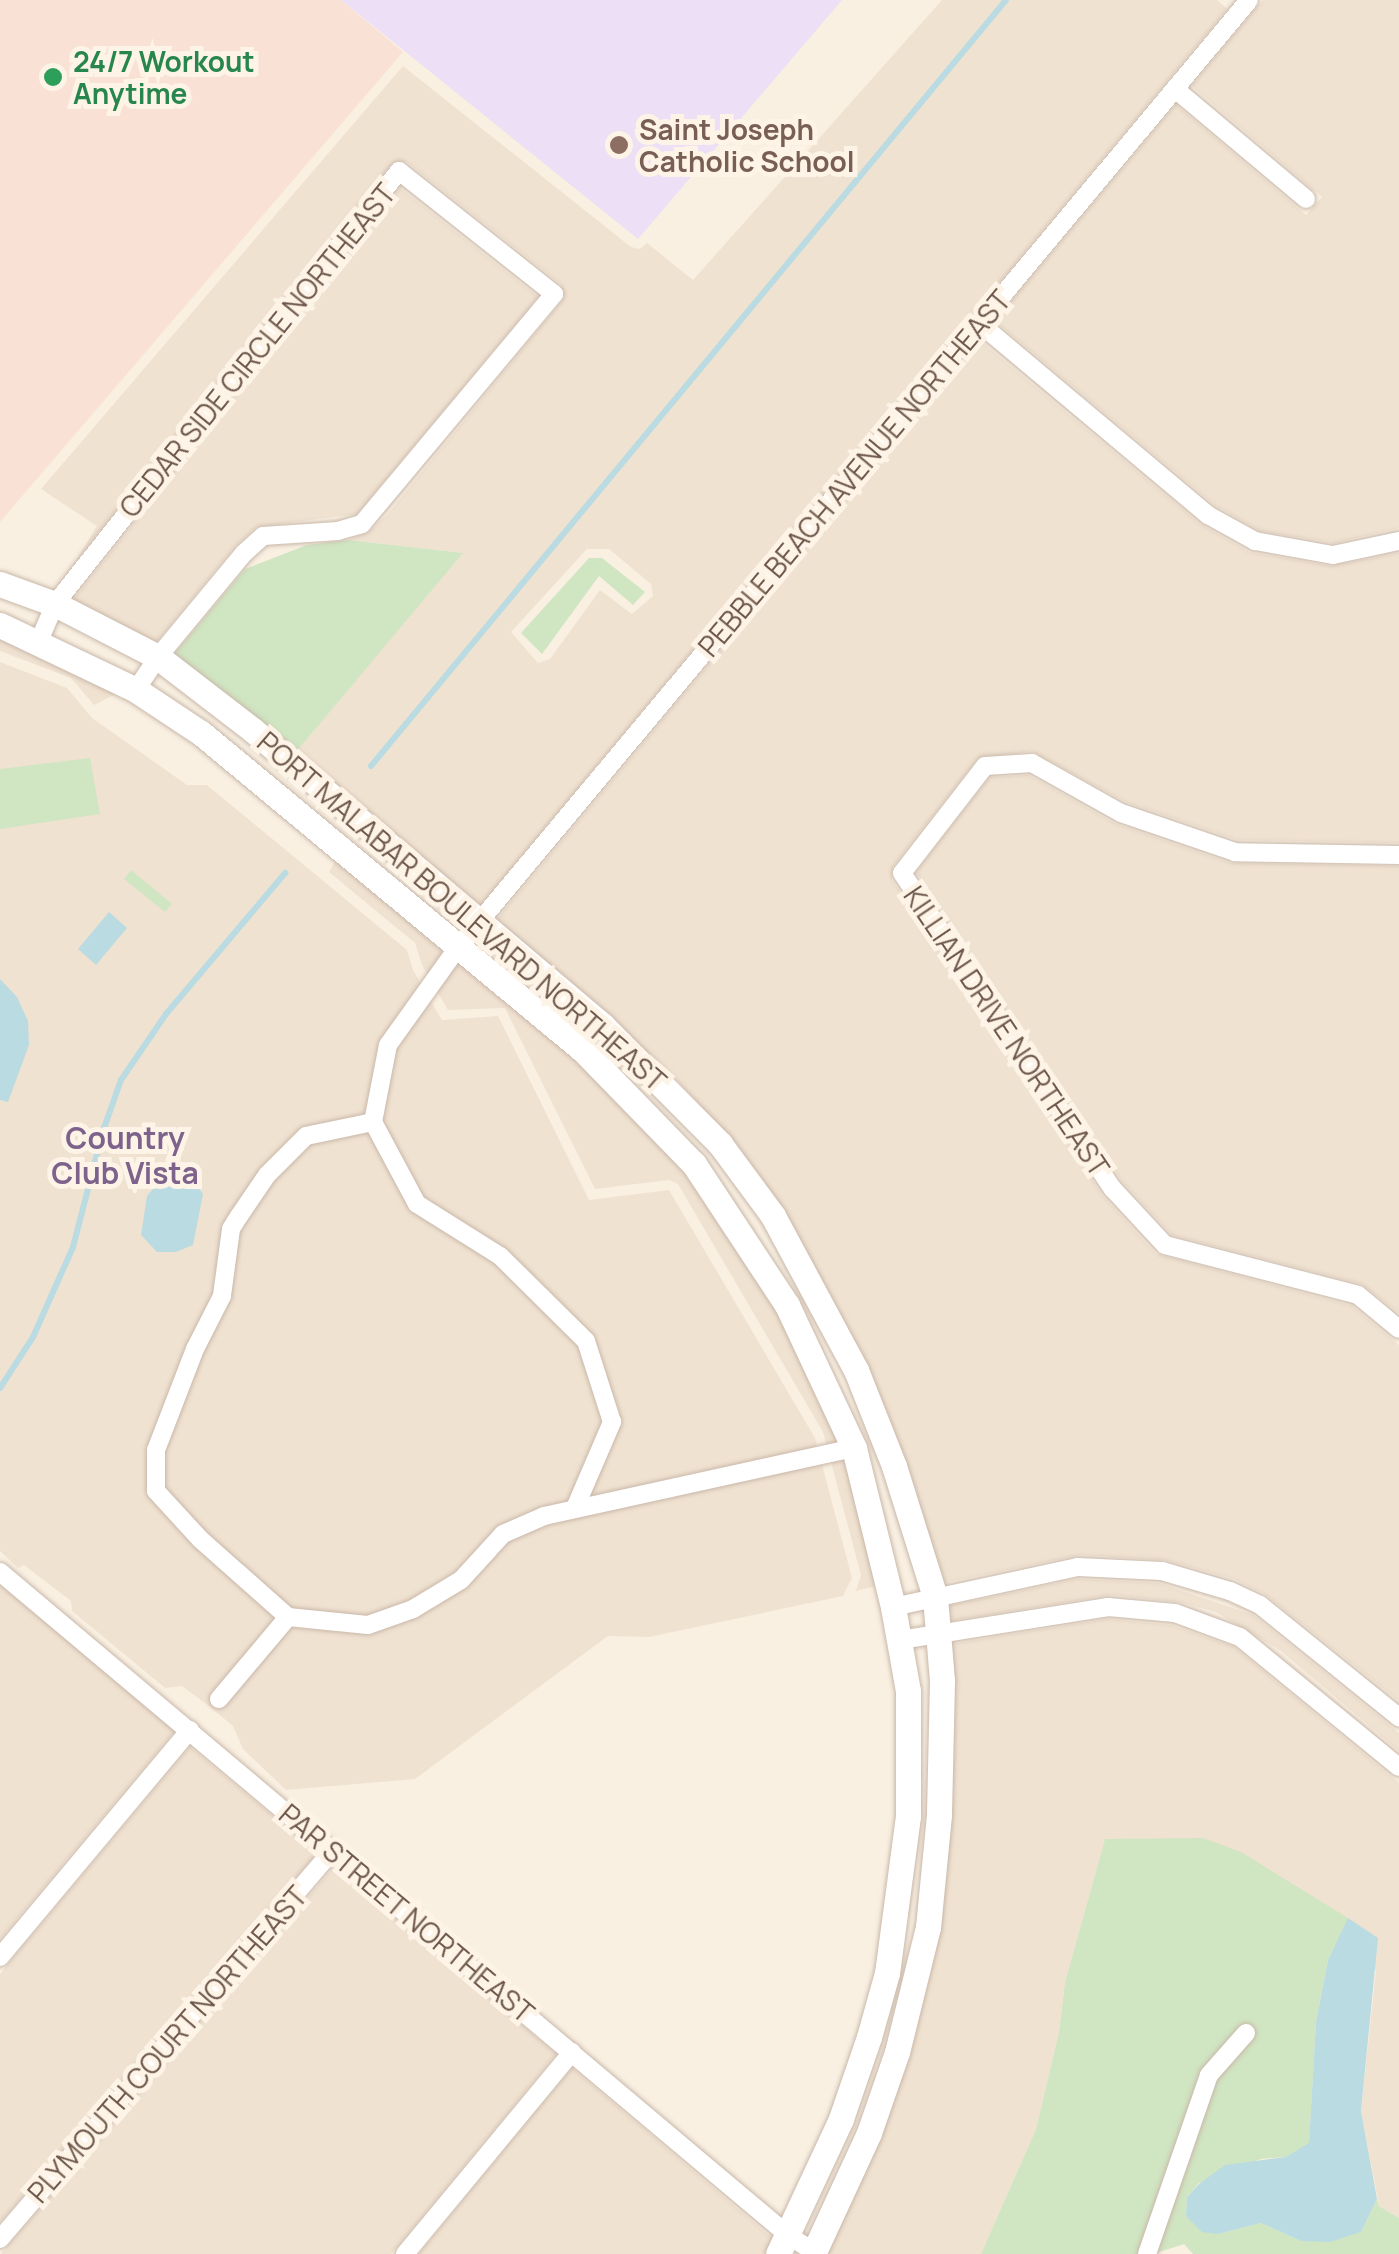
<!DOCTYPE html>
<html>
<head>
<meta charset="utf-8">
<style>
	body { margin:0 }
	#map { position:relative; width:1399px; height:2254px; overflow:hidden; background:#f9f0e2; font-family:Manrope,sans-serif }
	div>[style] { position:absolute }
	.residential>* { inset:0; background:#f0e2d1 }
	.commercial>* { inset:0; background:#f9e1d6 }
	.education>* { inset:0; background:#eddff5 }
	.green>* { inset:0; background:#d0e5c2 }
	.water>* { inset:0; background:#b9dbe1 }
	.stream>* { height:6px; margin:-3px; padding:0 3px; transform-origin:3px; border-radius:3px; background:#b9dbe1 }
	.roads { filter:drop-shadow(0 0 2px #c9b8aa) drop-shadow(0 0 2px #c9b8aa) }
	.street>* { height:18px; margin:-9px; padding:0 9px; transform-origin:9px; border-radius:9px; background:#fff }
	.secondary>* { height:25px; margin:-12.5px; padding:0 12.5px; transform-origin:12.5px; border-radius:12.5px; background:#fff }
	.dots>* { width:28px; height:28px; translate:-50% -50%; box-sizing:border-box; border:5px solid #fdf4e7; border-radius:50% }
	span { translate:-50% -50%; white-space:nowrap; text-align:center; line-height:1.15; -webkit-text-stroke:10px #fdf4e7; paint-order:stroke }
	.leisure-label { font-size:28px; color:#27864d; font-weight:700 }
	.left { translate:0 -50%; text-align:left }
	.education-label { font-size:28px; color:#785e54; font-weight:700 }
	.street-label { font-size:28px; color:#6e584b }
	.neighbourhood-label { font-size:30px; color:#7d638b; font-weight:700 }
</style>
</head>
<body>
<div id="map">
	<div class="residential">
		<i style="clip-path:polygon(evenodd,942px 0,1217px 0,1227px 9px,480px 905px,297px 751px,462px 553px,348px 540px,369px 532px,387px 515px,562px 301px,561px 284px,407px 162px,391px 165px,75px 562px,97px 526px,41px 489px,403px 66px,631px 247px,640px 249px,647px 243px,693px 280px,942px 0,587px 549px,609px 549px,651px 584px,653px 596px,632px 614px,600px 590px,550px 659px,538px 663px,511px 632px,587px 549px)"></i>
		<i style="clip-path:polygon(1263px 0,1399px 0,1399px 528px,1335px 543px,1260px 531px,1215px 505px,995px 321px,1176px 105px,1306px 215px,1322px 197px,1192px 86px)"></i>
		<i style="clip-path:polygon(400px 188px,538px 297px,357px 514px,257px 527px,235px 546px,156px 642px,73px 600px)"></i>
		<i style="clip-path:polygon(979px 340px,1200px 524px,1249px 552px,1331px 566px,1399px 553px,1399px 843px,1238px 840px,1126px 802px,1032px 751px,977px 759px,893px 866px,892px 880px,1103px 1196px,1156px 1254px,1352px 1306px,1399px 1345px,1399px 1701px,1265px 1594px,1234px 1579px,1166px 1560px,1080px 1555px,943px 1583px,867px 1365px,782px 1208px,728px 1136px,668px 1070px,497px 919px)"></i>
		<i style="clip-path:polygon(0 638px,116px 694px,94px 705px,71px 678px,0 651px)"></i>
		<i style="clip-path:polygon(0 662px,67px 688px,92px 718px,187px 785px,207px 785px,407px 950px,413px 970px,442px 1020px,498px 1016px,589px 1200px,669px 1190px,815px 1438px,852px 1578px,843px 1596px,649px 1637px,608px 1636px,415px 1779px,286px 1790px,243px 1749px,233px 1726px,210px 1707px,182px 1686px,165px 1688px,72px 1611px,71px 1601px,24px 1565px,18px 1568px,0 1551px)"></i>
		<i style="clip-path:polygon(1028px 775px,1116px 824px,1230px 863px,1399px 866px,1399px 1313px,1362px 1284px,1172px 1235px,1122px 1181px,916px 872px,990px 777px)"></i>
		<i style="clip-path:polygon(336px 860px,573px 1057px,685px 1173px,777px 1311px,843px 1453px,876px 1586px,856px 1591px,861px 1575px,823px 1432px,678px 1184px,669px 1180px,595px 1189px,505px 1008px,448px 1010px,422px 965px,415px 943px,329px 872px)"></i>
		<i style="clip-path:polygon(1078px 1579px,1159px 1583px,1253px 1615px,1399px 1733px,1399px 1751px,1281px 1651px,1216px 1612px,1179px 1602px,1111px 1595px,949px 1621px,948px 1606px)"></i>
		<i style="clip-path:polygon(0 1580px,178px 1727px,0 1939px)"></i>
		<i style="clip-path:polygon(1107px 1619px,1171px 1625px,1234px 1647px,1399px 1783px,1399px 2218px,1379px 2206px,1361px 2111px,1376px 1970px,1152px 1840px,1105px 1839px,1065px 1982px,1059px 2032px,1036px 2129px,981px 2254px,826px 2254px,908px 2055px,939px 1927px,951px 1644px)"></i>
		<i style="clip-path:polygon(190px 1747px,317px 1853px,0 2222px,0 1974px)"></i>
		<i style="clip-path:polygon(334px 1867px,556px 2054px,391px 2254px,1px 2254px)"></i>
		<i style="clip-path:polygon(572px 2068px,773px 2239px,766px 2254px,419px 2254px)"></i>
	</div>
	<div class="commercial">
		<i style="clip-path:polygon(0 0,341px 0,403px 52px,0 522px)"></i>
	</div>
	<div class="education">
		<i style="clip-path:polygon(341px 0,842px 0,638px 239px)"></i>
	</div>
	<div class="green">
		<i style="clip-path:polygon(348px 540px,463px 553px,297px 751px,174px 654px,245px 569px,307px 545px)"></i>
		<i style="clip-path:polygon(589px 558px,602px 558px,645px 592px,633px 605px,599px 576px,542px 654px,521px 633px)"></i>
		<i style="clip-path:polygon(90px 758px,100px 814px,0 829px,0 769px)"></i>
		<i style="clip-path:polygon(131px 870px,172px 904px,165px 912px,124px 879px)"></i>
		<i style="clip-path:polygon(1203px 1838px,1241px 1852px,1348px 1918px,1328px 1960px,1316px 2022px,1309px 2144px,1286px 2157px,1261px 2159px,1199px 2183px,1187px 2197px,1186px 2216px,1218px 2234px,1261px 2223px,1301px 2241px,1361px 2232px,1377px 2199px,1379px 2206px,1399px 2218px,1399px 2254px,1193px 2254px,1184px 2244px,1153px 2254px,981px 2254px,1036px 2129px,1059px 2032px,1065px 1982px,1105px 1839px)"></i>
	</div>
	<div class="water">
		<i style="clip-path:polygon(109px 912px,127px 928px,96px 965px,78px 949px)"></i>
		<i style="clip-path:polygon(0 979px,17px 997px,28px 1021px,29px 1045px,8px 1102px,0 1100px)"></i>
		<i style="clip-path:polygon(166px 1173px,194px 1182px,203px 1194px,193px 1245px,176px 1252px,157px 1252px,141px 1235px,147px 1196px)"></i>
		<i style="clip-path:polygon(1348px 1918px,1378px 1938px,1361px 2111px,1377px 2199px,1361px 2232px,1330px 2242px,1301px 2241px,1261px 2223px,1218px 2234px,1202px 2232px,1186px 2216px,1187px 2197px,1199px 2184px,1225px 2165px,1286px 2157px,1309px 2143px,1316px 2022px,1328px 1960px)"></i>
	</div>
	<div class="stream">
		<i style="left:371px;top:766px;width:995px;rotate:-50.34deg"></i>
		<i style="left:0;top:1388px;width:61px;rotate:-57.1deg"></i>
		<i style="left:33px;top:1337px;width:98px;rotate:-66deg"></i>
		<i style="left:73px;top:1247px;width:120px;rotate:-75.5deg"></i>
		<i style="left:103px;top:1131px;width:54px;rotate:-70.6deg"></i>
		<i style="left:121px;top:1080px;width:80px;rotate:-55.7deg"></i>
		<i style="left:166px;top:1014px;width:185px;rotate:-49.8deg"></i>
	</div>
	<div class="roads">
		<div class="street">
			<i style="left:1175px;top:89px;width:171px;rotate:40deg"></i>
			<i style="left:979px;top:323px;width:299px;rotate:40deg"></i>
			<i style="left:1208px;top:515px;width:54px;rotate:29deg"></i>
			<i style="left:1255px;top:541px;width:79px;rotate:10.2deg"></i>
			<i style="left:1333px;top:555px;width:67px;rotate:-12deg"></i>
			<i style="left:39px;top:641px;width:40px;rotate:-66.6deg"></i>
			<i style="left:55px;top:604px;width:553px;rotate:-51.53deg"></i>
			<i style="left:399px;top:171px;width:198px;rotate:38.4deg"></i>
			<i style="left:554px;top:294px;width:300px;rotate:129.9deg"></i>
			<i style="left:362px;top:524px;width:25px;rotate:164deg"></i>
			<i style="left:338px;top:531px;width:75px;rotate:176.2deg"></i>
			<i style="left:263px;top:536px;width:25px;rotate:138deg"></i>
			<i style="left:244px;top:553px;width:135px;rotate:129.6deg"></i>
			<i style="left:158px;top:657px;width:40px;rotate:124deg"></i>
			<i style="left:1399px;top:855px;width:164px;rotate:-179deg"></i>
			<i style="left:1235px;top:852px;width:120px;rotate:-161.1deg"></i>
			<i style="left:1121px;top:813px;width:102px;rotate:-150.7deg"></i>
			<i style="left:1032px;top:763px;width:47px;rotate:176.3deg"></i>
			<i style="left:985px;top:766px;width:135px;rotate:127.8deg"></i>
			<i style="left:902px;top:873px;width:380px;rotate:56.3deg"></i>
			<i style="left:1113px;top:1189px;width:76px;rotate:47.1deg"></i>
			<i style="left:1165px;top:1245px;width:199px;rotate:14.5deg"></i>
			<i style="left:1358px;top:1295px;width:53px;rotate:39.7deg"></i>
			<i style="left:373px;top:1122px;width:68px;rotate:168.2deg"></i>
			<i style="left:306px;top:1136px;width:55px;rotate:135deg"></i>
			<i style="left:267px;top:1175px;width:50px;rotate:124.3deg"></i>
			<i style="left:239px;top:1216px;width:15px;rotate:122deg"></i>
			<i style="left:231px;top:1229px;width:68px;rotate:97.7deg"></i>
			<i style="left:222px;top:1296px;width:59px;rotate:117deg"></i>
			<i style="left:195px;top:1349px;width:108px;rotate:111.1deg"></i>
			<i style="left:156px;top:1450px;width:41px;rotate:90deg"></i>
			<i style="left:156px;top:1491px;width:65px;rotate:47.5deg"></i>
			<i style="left:200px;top:1539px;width:118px;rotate:41.6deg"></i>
			<i style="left:288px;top:1617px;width:80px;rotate:5.7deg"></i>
			<i style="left:368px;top:1625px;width:48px;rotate:-19.6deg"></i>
			<i style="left:413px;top:1609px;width:56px;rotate:-31.1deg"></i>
			<i style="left:461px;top:1580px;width:62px;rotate:-47.6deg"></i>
			<i style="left:503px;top:1534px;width:45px;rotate:-23.7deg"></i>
			<i style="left:544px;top:1516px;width:317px;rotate:-12.4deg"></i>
			<i style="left:575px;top:1508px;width:94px;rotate:-66.7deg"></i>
			<i style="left:612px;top:1422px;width:85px;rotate:-107.8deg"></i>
			<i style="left:586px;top:1341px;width:121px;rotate:-135.3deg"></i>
			<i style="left:500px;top:1256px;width:98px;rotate:-147.9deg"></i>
			<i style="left:417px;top:1204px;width:93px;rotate:-118.2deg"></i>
			<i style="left:373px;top:1122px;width:78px;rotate:-79deg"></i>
			<i style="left:388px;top:1045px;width:122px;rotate:-54.4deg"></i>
			<i style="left:459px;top:946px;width:1232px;rotate:-50.13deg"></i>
			<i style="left:0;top:1572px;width:1030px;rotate:40.08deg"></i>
			<i style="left:788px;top:2235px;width:31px;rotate:33deg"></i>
			<i style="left:893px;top:1607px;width:189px;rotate:-12.2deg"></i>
			<i style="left:1078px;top:1567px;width:84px;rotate:2.7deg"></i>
			<i style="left:1162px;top:1571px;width:71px;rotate:16.4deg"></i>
			<i style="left:1230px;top:1591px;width:33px;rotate:25deg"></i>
			<i style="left:1260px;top:1605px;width:179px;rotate:38.9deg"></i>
			<i style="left:900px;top:1640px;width:211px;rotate:-9deg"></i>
			<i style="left:1108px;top:1607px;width:67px;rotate:5.1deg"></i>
			<i style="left:1175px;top:1613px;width:69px;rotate:20.3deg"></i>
			<i style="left:1240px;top:1637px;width:205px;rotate:39.3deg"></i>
			<i style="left:219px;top:1699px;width:107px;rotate:-49.9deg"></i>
			<i style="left:0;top:1957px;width:296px;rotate:-50.1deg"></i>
			<i style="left:0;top:2239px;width:512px;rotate:-49.44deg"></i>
			<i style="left:405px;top:2254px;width:262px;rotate:-50.4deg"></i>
			<i style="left:1147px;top:2254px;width:189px;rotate:-70.9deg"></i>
			<i style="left:1209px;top:2075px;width:56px;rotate:-48.6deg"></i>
		</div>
		<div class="secondary">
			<i style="left:0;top:584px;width:59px;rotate:20deg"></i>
			<i style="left:55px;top:604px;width:116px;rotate:27.2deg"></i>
			<i style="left:158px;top:657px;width:121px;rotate:37.6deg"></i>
			<i style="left:254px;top:731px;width:456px;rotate:40.2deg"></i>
			<i style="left:602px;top:1025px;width:168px;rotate:45.2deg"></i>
			<i style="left:720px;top:1144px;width:89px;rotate:53.6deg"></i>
			<i style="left:773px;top:1216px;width:175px;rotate:61.7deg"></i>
			<i style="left:856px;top:1370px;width:103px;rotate:68.4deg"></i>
			<i style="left:894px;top:1466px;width:137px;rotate:72.6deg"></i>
			<i style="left:935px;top:1597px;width:84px;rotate:85.2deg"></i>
			<i style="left:942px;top:1681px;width:134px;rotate:91.3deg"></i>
			<i style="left:939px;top:1815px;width:113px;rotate:95.6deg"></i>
			<i style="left:928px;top:1927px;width:129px;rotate:103.9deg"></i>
			<i style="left:897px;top:2052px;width:86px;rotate:109.1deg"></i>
			<i style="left:869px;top:2133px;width:133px;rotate:114.8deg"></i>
			<i style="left:0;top:625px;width:151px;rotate:25.5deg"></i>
			<i style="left:136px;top:690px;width:78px;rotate:33.5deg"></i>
			<i style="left:201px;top:733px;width:494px;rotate:39.7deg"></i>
			<i style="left:581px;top:1048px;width:162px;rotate:45.8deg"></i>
			<i style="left:694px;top:1164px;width:169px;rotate:56.6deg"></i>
			<i style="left:787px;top:1305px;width:158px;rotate:64.9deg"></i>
			<i style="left:854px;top:1448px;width:164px;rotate:76.2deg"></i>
			<i style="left:893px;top:1607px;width:85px;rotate:79.9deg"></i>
			<i style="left:908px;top:1691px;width:125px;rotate:90deg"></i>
			<i style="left:908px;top:1816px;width:158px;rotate:97.6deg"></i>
			<i style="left:887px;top:1973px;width:66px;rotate:105.7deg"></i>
			<i style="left:869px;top:2037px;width:87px;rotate:108.9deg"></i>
			<i style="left:841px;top:2119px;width:149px;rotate:115deg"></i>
		</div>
	</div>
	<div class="dots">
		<i style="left:53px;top:77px;background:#2e9e5b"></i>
		<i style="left:619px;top:145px;background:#8d6e63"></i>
	</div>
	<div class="leisure-label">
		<span class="left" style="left:73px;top:77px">24/7 Workout<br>Anytime</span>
	</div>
	<div class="education-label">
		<span class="left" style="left:639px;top:145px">Saint Joseph<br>Catholic School</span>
	</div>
	<div class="street-label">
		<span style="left:257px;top:350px;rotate:-51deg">CEDAR SIDE CIRCLE NORTHEAST</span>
		<span style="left:854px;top:473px;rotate:-50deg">PEBBLE BEACH AVENUE NORTHEAST</span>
		<span style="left:462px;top:911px;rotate:41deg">PORT MALABAR BOULEVARD NORTHEAST</span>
		<span style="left:1007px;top:1031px;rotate:56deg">KILLIAN DRIVE NORTHEAST</span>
		<span style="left:407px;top:1913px;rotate:40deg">PAR STREET NORTHEAST</span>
		<span style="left:167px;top:2044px;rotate:-49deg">PLYMOUTH COURT NORTHEAST</span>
	</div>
	<div class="neighbourhood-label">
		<span style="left:125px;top:1155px">Country<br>Club Vista</span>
	</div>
</div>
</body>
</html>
